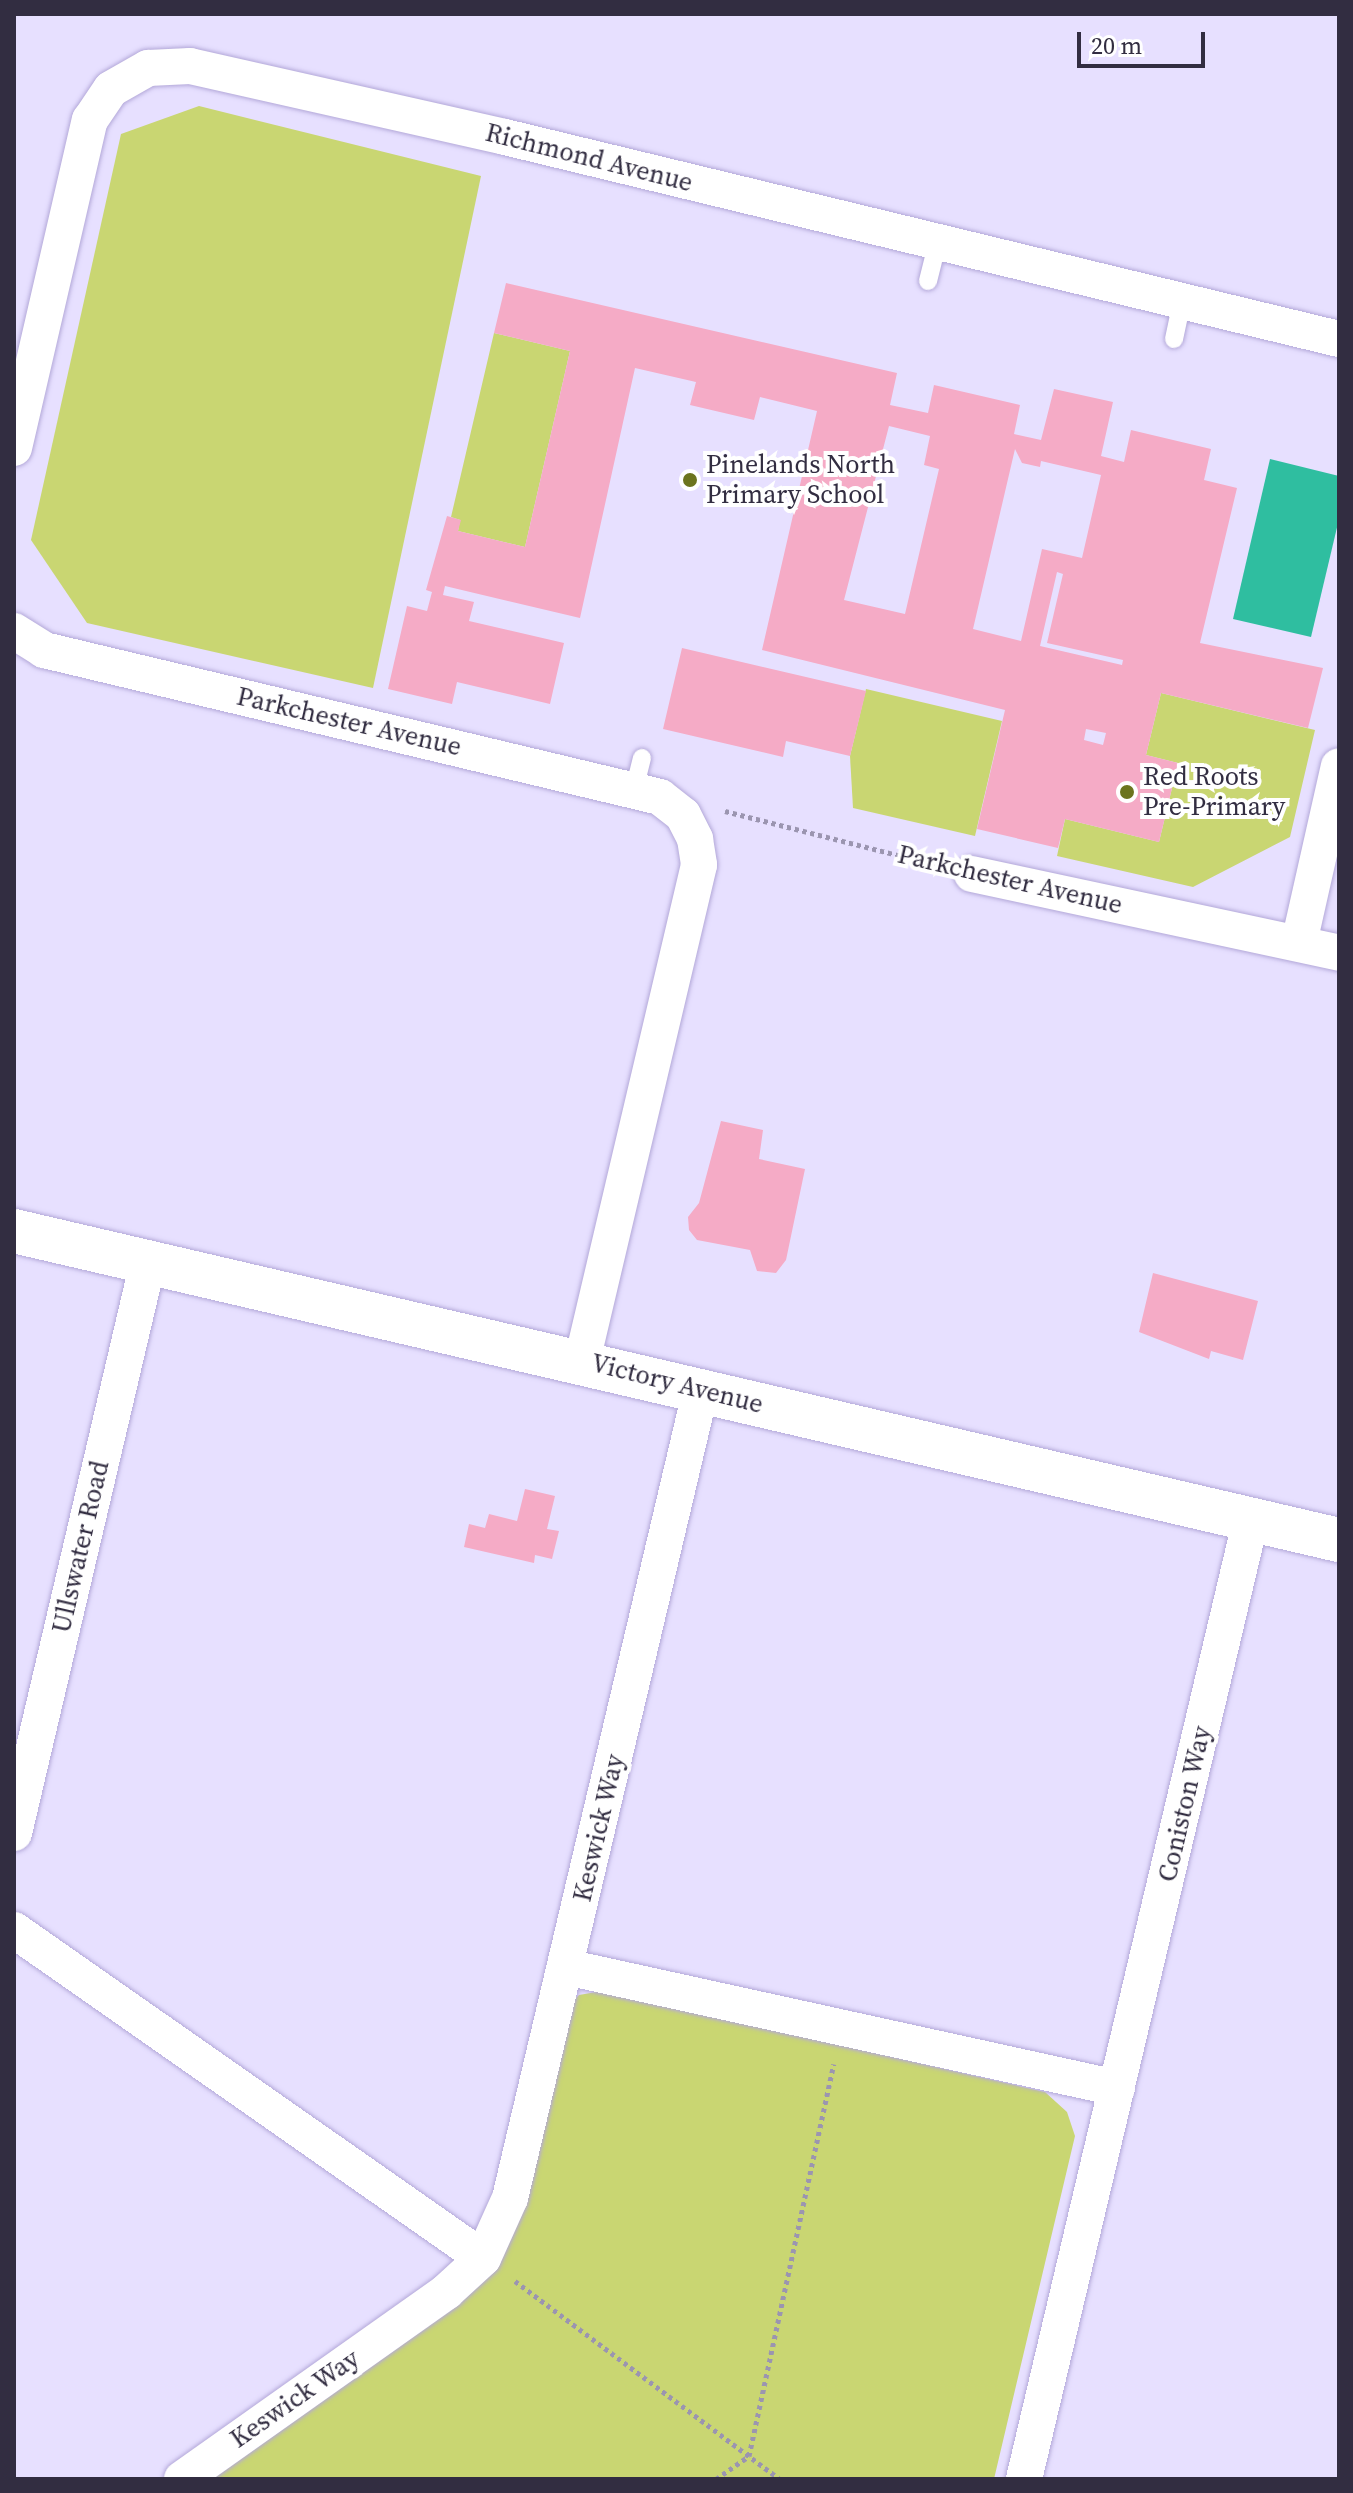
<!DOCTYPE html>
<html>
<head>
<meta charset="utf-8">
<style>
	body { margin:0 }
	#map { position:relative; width:1353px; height:2493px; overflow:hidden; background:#e7e0ff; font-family:"Source Serif 4",serif }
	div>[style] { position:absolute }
	.green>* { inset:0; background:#c9d672 }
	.water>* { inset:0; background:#2fbea0 }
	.building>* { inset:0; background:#f5abc6 }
	.path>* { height:5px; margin-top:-2.5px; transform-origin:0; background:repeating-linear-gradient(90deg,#9b95b0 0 4px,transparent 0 8px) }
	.roads { filter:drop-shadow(0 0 2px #b3a8d9) drop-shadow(0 0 2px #b3a8d9) }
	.service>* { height:18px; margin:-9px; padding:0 9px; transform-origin:9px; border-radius:9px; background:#fff }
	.minor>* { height:36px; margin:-18px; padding:0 18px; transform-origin:18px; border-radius:18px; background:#fff }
	.tertiary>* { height:44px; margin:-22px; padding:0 22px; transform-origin:22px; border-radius:22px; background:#fff }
	.dots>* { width:22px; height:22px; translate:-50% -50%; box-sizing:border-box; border:4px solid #fff; border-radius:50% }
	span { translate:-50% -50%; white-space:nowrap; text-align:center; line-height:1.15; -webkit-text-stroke:8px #fff; paint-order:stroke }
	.street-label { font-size:26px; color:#322d41 }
	.poi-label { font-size:26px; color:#322d41 }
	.left { translate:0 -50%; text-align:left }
	.frame { position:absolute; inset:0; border:16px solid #322d41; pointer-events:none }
	.scale { position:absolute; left:1077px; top:32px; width:128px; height:36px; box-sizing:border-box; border:4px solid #322d41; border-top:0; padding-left:10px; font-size:24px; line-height:28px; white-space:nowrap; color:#322d41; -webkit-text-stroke:6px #fff; paint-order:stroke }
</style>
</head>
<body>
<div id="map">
	<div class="green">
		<i style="clip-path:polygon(199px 106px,481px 176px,373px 688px,87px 623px,31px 540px,121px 134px)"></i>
		<i style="clip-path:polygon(494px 333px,570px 351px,525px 547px,458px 531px,460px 520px,451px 517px)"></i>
		<i style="clip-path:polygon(866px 689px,1002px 721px,975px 836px,853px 808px,850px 756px)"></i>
		<i style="clip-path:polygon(1161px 693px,1315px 730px,1290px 837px,1193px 887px,1057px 856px,1065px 819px,1159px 842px,1178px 763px,1146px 755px)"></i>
		<i style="clip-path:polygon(602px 1991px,1045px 2092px,1067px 2112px,1075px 2136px,994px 2479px,211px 2479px,467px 2288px,560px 2014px,579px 1995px)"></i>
	</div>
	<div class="water">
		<i style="clip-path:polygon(1270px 459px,1339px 476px,1339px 519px,1311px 637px,1233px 619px)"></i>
	</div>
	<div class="building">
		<i style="clip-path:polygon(evenodd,506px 283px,897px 373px,890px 405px,928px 413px,934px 385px,1020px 405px,1014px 434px,1041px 440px,1054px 389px,1113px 402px,1101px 456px,1124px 462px,1131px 430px,1211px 449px,1204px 480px,1237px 488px,1200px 643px,1323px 668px,1308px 728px,1161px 693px,1146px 755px,1178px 763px,1159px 842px,1065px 819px,1058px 848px,977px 829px,1005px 710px,762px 650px,817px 411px,760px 397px,754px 420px,690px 405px,696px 382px,635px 368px,580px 618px,445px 586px,443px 595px,474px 602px,469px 621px,564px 643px,550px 704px,457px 682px,452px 704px,388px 689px,407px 606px,427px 611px,432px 592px,426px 590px,447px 516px,461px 520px,458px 531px,525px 547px,570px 351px,494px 333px,506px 283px,889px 426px,930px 436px,924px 465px,939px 469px,905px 614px,844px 600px,889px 426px,506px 283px,1015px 449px,1022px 463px,1040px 467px,1041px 461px,1101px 475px,1082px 558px,1042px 549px,1021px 641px,973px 629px,1015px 449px,506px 283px,1057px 572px,1063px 574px,1047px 643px,1123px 660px,1122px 665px,1040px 646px,1057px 572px,506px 283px,1086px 729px,1106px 733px,1103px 745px,1084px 740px,1086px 729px)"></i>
		<i style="clip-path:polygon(682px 648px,866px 691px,850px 756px,786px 741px,783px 757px,663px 729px)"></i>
		<i style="clip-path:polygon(721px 1121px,763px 1130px,759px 1159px,805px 1169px,786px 1260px,776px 1273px,757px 1271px,750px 1250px,697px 1240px,689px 1230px,688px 1217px,699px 1203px)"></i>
		<i style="clip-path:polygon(1153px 1273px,1258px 1301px,1243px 1360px,1211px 1351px,1209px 1359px,1139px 1332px)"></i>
		<i style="clip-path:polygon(525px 1489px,555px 1496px,547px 1529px,559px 1531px,552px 1559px,535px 1555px,534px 1563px,464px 1547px,469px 1524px,485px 1528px,489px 1514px,517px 1521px)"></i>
	</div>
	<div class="path">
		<i style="left:725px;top:811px;width:219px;rotate:14.3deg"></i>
		<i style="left:515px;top:2281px;width:331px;rotate:36.8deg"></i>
		<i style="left:716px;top:2479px;width:40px;rotate:-34.9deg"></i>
		<i style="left:749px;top:2456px;width:401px;rotate:-77.8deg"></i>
	</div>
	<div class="roads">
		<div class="service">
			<i style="left:928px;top:281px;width:41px;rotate:-76deg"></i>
			<i style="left:1174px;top:339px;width:39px;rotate:-78deg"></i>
			<i style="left:634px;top:790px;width:33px;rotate:-76deg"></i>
		</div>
		<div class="minor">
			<i style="left:14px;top:448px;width:337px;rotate:-77deg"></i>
			<i style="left:90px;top:120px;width:37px;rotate:-56deg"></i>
			<i style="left:111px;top:89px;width:43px;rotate:-29.6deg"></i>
			<i style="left:148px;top:68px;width:42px;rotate:-2.7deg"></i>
			<i style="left:190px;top:66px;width:323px;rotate:12.7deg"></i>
			<i style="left:505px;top:137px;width:858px;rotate:13.62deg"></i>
			<i style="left:14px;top:631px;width:36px;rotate:32deg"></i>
			<i style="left:44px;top:650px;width:633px;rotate:13.42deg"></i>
			<i style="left:660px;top:797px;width:29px;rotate:38deg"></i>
			<i style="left:683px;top:815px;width:27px;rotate:63deg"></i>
			<i style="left:695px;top:839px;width:26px;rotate:81deg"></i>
			<i style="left:699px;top:865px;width:510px;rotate:103.27deg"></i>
			<i style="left:972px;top:874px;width:375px;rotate:12.1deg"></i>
			<i style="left:1299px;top:943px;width:181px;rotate:-77.3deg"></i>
			<i style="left:14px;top:1833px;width:587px;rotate:-76.79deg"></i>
			<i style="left:14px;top:1930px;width:572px;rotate:34.97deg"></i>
			<i style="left:566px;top:1967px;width:564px;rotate:12.39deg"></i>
			<i style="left:182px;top:2479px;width:324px;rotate:-35.3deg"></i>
			<i style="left:446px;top:2292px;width:50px;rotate:-42.6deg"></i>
			<i style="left:483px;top:2258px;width:66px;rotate:-65.8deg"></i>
			<i style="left:510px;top:2198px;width:827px;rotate:-76.72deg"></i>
			<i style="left:1024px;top:2479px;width:986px;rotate:-76.7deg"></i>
		</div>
		<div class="tertiary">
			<i style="left:14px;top:1231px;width:1361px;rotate:13.13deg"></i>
		</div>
	</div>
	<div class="dots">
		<i style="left:690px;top:480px;background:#6c741e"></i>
		<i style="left:1127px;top:792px;background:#6c741e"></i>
	</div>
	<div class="street-label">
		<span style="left:589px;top:158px;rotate:14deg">Richmond Avenue</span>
		<span style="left:349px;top:722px;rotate:13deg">Parkchester Avenue</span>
		<span style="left:1010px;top:880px;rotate:13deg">Parkchester Avenue</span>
		<span style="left:677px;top:1384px;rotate:14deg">Victory Avenue</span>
		<span style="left:81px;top:1547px;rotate:-77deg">Ullswater Road</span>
		<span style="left:1185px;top:1804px;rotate:-77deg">Coniston Way</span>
		<span style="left:599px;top:1828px;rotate:-77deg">Keswick Way</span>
		<span style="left:295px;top:2399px;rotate:-35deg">Keswick Way</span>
	</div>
	<div class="poi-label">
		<span class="left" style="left:706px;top:480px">Pinelands North<br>Primary School</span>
		<span class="left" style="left:1143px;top:792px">Red Roots<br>Pre-Primary</span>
	</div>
	<div class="frame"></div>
	<div class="scale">20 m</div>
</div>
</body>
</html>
